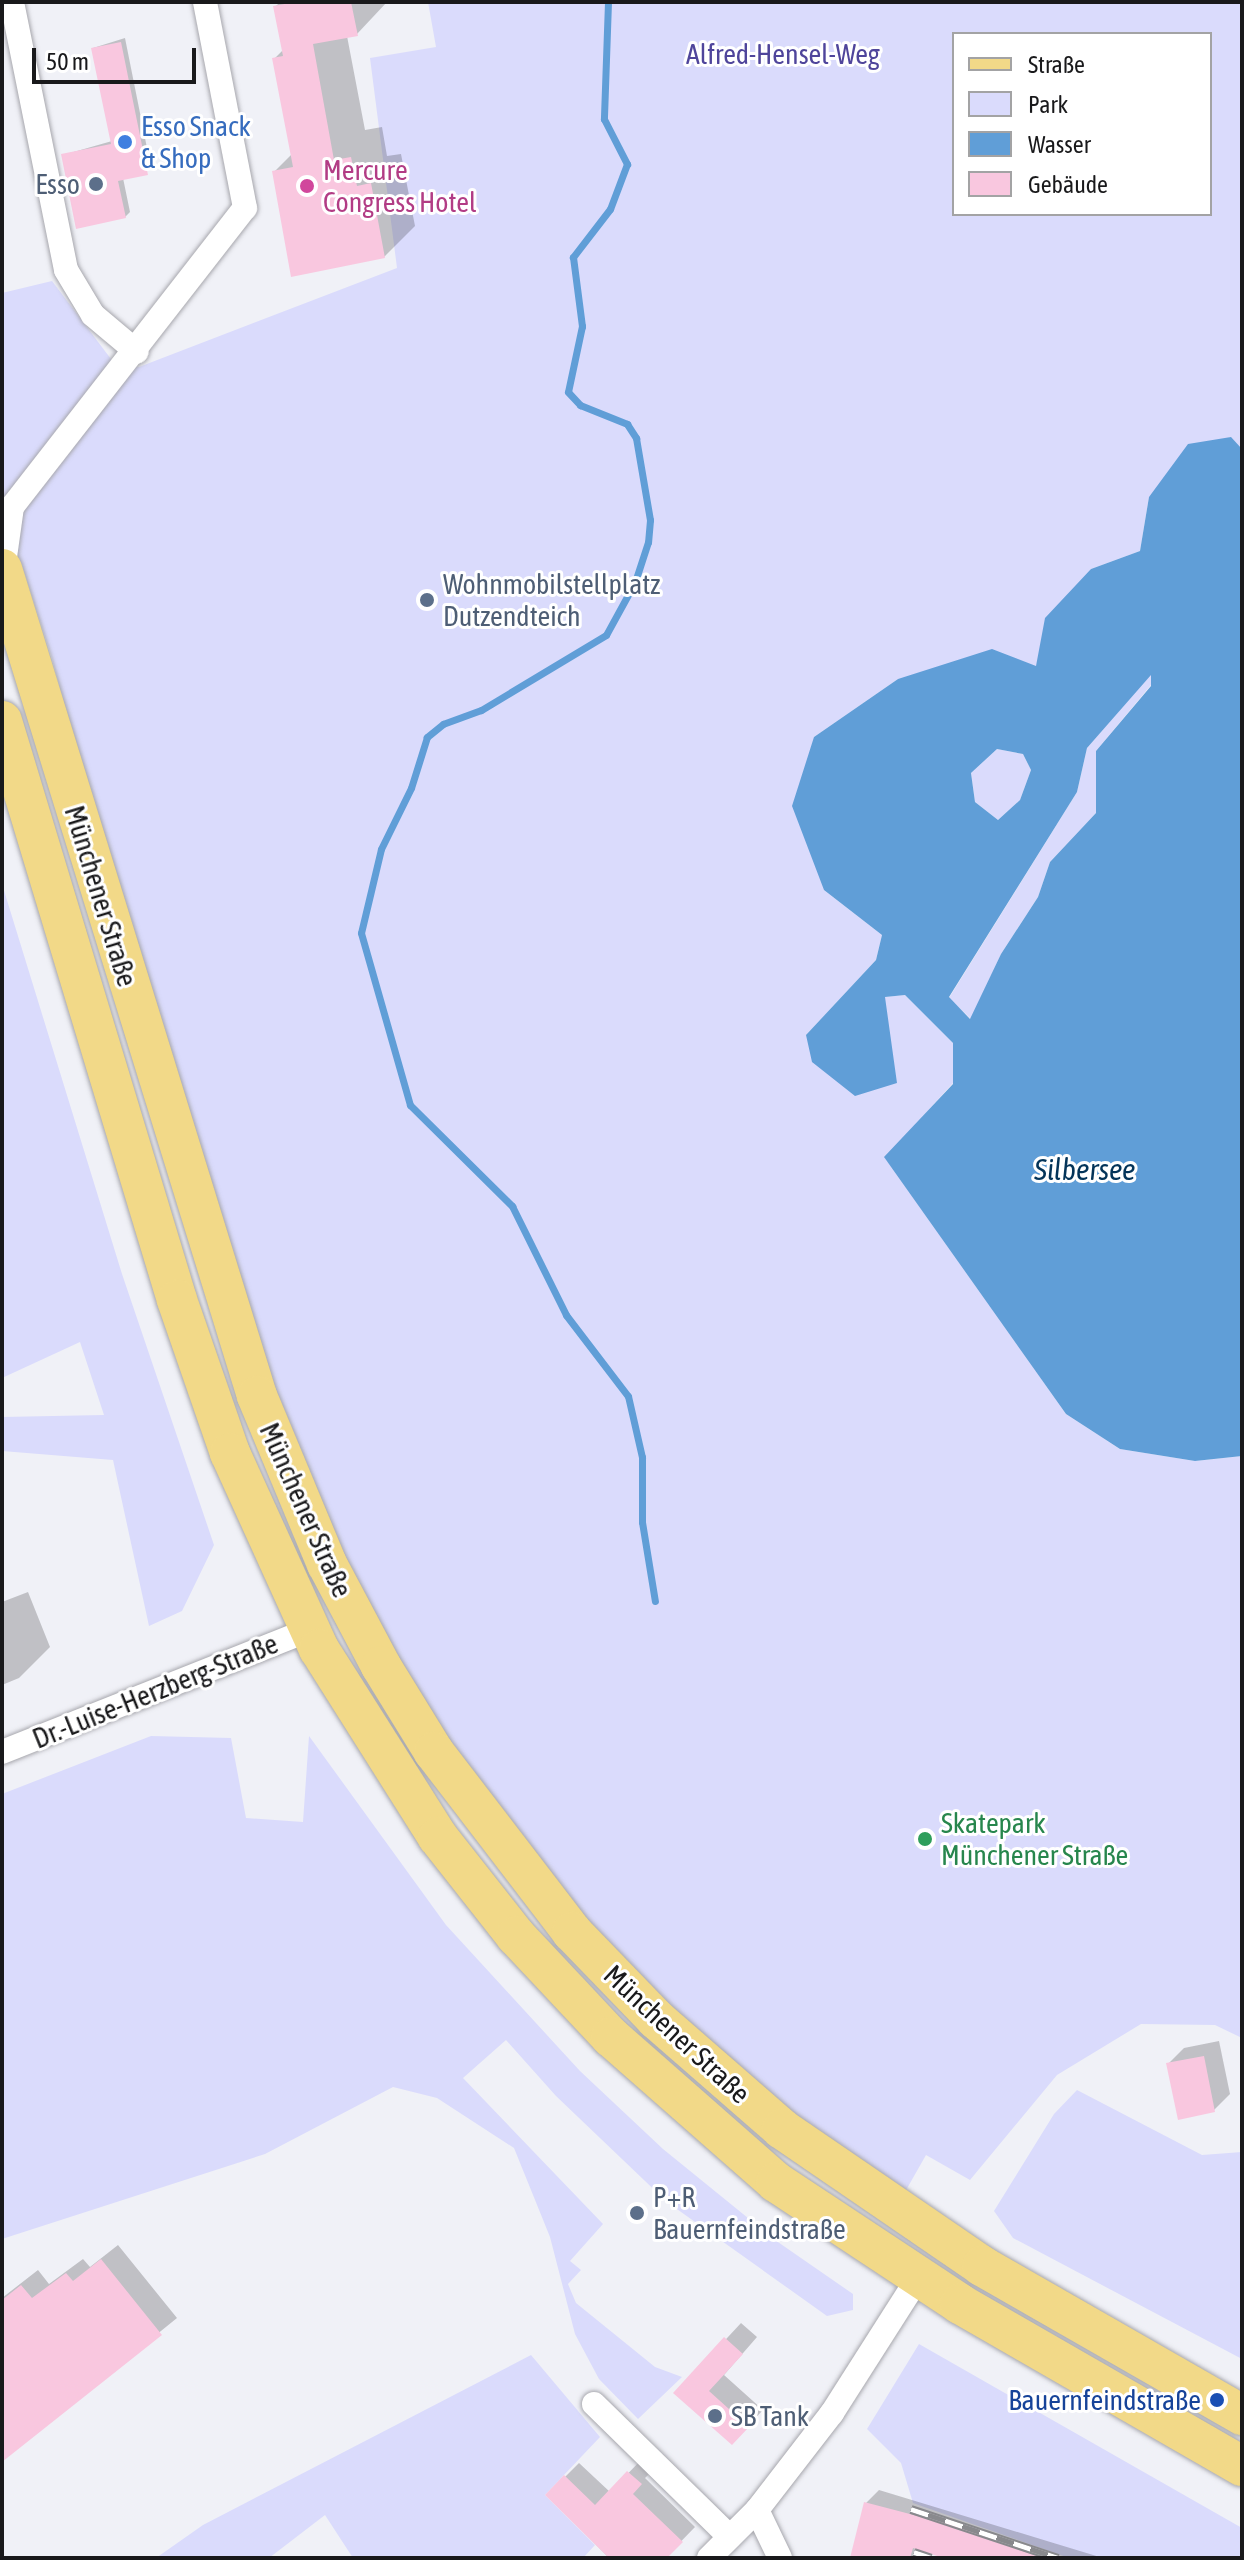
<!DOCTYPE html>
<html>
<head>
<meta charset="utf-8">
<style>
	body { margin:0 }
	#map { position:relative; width:1244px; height:2560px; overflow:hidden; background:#f0f1f7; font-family:"Asap Condensed",sans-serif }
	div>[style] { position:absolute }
	.green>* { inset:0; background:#dadbfc }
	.water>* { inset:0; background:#609ed7 }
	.shadow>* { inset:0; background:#0003 }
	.stream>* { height:7px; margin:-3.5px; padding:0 3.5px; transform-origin:3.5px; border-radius:3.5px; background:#609ed7 }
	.building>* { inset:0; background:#f9c7df }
	.roads { filter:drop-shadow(0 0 2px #a7a7ad) drop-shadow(0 0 2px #a7a7ad) }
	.minor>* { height:24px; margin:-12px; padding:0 12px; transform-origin:12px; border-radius:12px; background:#fff }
	.primary>* { height:40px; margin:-20px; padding:0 20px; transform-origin:20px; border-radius:20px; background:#f2d988 }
	.rail>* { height:9px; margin-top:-4.5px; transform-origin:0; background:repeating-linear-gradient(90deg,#fff 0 18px,#89898d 0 36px); box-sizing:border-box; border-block:2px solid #89898d }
	.dots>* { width:22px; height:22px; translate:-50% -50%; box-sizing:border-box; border:4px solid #fff; border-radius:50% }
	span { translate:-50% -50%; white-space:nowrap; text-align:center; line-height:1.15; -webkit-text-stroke:6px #fff; paint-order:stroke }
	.park-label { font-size:28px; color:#4f459b }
	.shop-label { font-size:28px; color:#366cbe }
	.left { translate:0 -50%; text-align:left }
	.hotel-label { font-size:28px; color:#b23c85 }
	.service-label { font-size:28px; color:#4e5e75 }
	.right { translate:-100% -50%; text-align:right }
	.street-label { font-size:28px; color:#19191b }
	.leisure-label { font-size:28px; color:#27864d }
	.transit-label { font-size:28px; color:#164399 }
	.water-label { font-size:30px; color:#033459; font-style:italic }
	.frame { position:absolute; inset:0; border:4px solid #19191b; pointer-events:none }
	.legend { position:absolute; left:952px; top:32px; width:260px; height:184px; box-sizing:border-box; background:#fff; border:2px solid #a3a3a4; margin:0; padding:10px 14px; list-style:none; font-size:24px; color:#19191b }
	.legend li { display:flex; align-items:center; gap:16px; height:40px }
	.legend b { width:40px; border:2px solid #a3a3a4 }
	.scale { position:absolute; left:32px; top:48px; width:164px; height:36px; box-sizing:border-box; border:4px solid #19191b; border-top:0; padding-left:10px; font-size:24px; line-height:28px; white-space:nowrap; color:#19191b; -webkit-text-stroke:6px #fff; paint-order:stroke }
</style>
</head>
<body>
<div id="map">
	<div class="green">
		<i style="clip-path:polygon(evenodd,428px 2px,1242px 2px,1242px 449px,1230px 437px,1149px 497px,1140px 551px,1091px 569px,1036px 666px,898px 679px,814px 737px,824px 890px,882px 935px,876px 960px,806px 1035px,884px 997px,905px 995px,953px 1043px,953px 1083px,885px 1158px,1066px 1414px,1120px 1449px,1195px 1461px,1242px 1456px,1242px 2038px,1215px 2025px,1141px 2024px,1057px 2075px,970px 2180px,926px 2155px,901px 2199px,652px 2001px,438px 1741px,300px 1478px,88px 795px,52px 658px,22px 565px,10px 561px,2px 535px,2px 293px,52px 281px,114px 363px,139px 367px,397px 268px,370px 58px,436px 47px,428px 2px,954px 34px,1210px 34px,1210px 214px,954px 214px,954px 34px)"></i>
		<i style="clip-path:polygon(1151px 674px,1151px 685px,1096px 751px,1096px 813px,1050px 862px,1038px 897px,1001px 954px,971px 1019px,949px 998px,1077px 792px,1087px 748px)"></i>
		<i style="clip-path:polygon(997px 749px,1023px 754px,1031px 770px,1020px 800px,998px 820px,975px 802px,971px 773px)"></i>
		<i style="clip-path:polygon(2px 884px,122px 1274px,214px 1545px,182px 1611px,149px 1626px,113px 1460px,2px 1451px,2px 1417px,104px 1415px,80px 1342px,2px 1378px)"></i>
		<i style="clip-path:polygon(151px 1736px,231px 1738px,246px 1818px,303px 1822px,309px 1736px,446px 1925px,580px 2071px,663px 2149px,775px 2240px,853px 2294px,853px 2310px,827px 2316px,667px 2202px,556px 2096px,506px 2040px,463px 2078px,603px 2224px,570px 2261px,581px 2270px,568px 2284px,576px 2303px,655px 2367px,682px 2377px,638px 2419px,599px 2379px,575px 2334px,550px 2237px,514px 2148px,437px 2098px,393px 2087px,265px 2154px,2px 2239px,2px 1794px)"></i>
		<i style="clip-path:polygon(1077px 2090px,1202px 2155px,1242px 2152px,1242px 2359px,1013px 2238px,994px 2211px,1054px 2114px)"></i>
		<i style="clip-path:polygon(919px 2344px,1242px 2528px,1242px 2558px,1069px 2558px,913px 2503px,901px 2463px,867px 2429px)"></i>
		<i style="clip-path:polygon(531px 2355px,600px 2437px,545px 2495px,595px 2545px,583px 2558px,353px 2558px,325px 2515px,269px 2558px,156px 2558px,203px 2525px)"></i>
	</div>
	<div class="water">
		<i style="clip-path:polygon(evenodd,1231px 437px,1242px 449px,1242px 1456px,1195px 1461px,1120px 1449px,1066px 1414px,884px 1157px,953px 1084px,953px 1043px,905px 995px,885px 997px,897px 1083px,855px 1096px,812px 1062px,806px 1035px,876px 960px,882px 935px,824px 890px,792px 806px,814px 737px,898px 679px,992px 649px,1036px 666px,1045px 618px,1091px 569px,1140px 551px,1149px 497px,1188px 444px,1231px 437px,1151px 675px,1151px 686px,1096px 751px,1096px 813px,1050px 862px,1038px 897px,1001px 954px,970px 1019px,949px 997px,1077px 792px,1087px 748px,1151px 675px,1231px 437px,997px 749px,1023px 754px,1031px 770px,1020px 800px,998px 820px,975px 802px,971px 773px,997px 749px)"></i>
	</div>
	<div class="shadow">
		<i style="clip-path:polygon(280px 2px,387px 2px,357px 34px,347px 36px,365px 130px,382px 127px,387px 156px,401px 154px,415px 226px,384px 257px,274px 172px,292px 154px,274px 59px,283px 50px,275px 7px)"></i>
		<i style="clip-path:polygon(125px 38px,151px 168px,123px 178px,130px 212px,125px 217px,63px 155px,112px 141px,93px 48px)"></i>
		<i style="clip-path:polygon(28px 1592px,50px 1647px,19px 1678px,2px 1685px,2px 1602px)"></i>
		<i style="clip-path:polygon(1219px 2041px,1230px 2094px,1214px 2110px,1168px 2064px,1184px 2048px)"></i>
		<i style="clip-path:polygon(118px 2245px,177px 2318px,2px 2460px,2px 2298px,38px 2270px,49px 2284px,83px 2259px,90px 2267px)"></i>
		<i style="clip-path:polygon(741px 2323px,757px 2337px,724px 2375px,763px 2410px,747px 2427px,676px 2393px)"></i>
		<i style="clip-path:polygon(643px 2458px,654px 2469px,645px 2478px,695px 2527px,665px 2558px,609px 2558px,547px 2495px,579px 2463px,610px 2492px)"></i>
		<i style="clip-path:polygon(879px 2490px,1103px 2558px,949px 2558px,921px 2548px,917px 2558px,851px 2558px,866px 2503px)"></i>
	</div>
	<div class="stream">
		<i style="left:608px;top:2px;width:117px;rotate:92deg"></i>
		<i style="left:604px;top:119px;width:51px;rotate:62.9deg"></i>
		<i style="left:627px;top:164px;width:48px;rotate:110.7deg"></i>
		<i style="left:610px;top:209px;width:61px;rotate:127.6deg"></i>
		<i style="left:573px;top:257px;width:70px;rotate:82.6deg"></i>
		<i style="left:582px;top:326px;width:67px;rotate:102deg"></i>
		<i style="left:568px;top:392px;width:18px;rotate:47deg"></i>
		<i style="left:580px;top:405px;width:51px;rotate:22deg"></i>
		<i style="left:627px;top:424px;width:17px;rotate:57deg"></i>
		<i style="left:636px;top:438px;width:83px;rotate:80.3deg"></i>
		<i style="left:650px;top:520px;width:22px;rotate:95deg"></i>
		<i style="left:648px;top:542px;width:42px;rotate:108deg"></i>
		<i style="left:635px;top:582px;width:60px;rotate:118.7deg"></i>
		<i style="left:606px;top:635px;width:146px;rotate:149deg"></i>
		<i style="left:481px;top:710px;width:40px;rotate:159.8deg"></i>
		<i style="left:443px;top:724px;width:21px;rotate:141deg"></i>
		<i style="left:427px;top:737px;width:53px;rotate:107.4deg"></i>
		<i style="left:411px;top:788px;width:68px;rotate:116.2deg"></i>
		<i style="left:381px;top:849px;width:86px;rotate:103.4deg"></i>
		<i style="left:361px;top:933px;width:179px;rotate:74.1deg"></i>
		<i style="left:410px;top:1105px;width:144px;rotate:44.7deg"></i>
		<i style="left:512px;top:1206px;width:122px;rotate:63.6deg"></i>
		<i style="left:566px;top:1315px;width:102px;rotate:52.6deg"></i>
		<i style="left:628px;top:1396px;width:63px;rotate:77.1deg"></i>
		<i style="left:642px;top:1457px;width:65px;rotate:90deg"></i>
		<i style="left:642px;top:1522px;width:80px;rotate:80.7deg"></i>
	</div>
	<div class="building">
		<i style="clip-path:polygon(296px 2px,351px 2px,358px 36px,313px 44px,334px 160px,351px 157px,357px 186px,371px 183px,385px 258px,291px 277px,272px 171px,293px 167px,272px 58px,283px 56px,273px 6px)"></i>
		<i style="clip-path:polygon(121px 42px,148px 175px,118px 181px,126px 218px,76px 229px,61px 154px,111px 144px,91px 48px)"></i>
		<i style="clip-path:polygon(1204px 2056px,1215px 2112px,1178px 2120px,1166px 2063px)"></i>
		<i style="clip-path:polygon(101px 2259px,162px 2335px,2px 2462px,2px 2300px,21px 2285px,32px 2298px,66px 2273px,73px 2281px)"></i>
		<i style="clip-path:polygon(724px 2337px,743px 2354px,709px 2391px,749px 2427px,732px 2445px,673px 2393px)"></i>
		<i style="clip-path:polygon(627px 2471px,642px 2484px,633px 2494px,683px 2542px,667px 2558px,609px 2558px,545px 2495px,564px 2475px,595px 2505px)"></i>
		<i style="clip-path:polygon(864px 2502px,952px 2525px,1042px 2558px,943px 2558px,913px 2548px,910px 2558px,850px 2558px)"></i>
	</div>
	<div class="roads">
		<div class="minor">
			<i style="left:12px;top:2px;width:273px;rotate:78.6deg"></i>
			<i style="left:66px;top:270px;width:52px;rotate:59deg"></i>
			<i style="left:93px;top:315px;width:57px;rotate:40.1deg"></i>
			<i style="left:3px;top:571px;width:65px;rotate:-82deg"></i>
			<i style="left:12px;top:507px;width:379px;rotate:-52.1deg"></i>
			<i style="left:245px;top:208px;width:210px;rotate:-101deg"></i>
			<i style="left:2px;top:1752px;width:330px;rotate:-21.7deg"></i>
			<i style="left:594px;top:2404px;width:190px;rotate:44.4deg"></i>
			<i style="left:757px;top:2510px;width:53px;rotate:64.4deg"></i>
			<i style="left:709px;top:2558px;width:68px;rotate:-45deg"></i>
			<i style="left:757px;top:2510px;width:123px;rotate:-52.3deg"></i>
			<i style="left:832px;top:2413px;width:160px;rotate:-57.5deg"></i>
		</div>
		<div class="primary">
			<i style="left:2px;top:569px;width:865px;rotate:72.86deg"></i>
			<i style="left:257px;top:1396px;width:182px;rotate:67.4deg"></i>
			<i style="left:327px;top:1564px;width:115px;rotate:62.1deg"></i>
			<i style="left:381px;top:1666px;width:101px;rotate:58.4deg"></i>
			<i style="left:434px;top:1752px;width:227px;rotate:52.5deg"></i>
			<i style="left:572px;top:1932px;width:121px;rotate:46deg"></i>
			<i style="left:656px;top:2019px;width:167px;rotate:41.1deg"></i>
			<i style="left:782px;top:2129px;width:242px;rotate:34.4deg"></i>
			<i style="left:982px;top:2266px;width:300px;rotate:29.8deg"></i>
			<i style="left:2px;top:721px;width:605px;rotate:73.18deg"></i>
			<i style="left:177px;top:1300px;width:162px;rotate:70.9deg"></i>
			<i style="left:230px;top:1453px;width:215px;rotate:65.6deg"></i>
			<i style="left:319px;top:1649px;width:222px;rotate:57.7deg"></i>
			<i style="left:438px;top:1837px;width:126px;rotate:51.8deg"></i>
			<i style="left:516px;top:1936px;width:139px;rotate:46.8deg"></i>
			<i style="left:611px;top:2037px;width:220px;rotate:41.3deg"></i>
			<i style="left:776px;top:2182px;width:221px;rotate:33.5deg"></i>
			<i style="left:960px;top:2304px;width:325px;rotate:29.9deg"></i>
		</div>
	</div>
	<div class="rail">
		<i style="left:911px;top:2509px;width:155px;rotate:18.4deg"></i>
		<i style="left:914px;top:2552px;width:18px;rotate:19deg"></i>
	</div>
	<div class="dots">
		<i style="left:125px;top:142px;background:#3f7fe0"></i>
		<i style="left:96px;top:184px;background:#5c6f8a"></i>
		<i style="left:307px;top:186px;background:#d1479c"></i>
		<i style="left:427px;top:600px;background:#5c6f8a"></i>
		<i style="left:925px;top:1839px;background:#2e9e5b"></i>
		<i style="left:637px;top:2213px;background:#5c6f8a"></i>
		<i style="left:1217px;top:2400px;background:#1a4fb4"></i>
		<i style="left:715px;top:2416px;background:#5c6f8a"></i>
	</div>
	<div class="park-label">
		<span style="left:783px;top:54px">Alfred-Hensel-Weg</span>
	</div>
	<div class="shop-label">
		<span class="left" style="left:141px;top:142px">Esso Snack<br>&amp; Shop</span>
	</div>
	<div class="hotel-label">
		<span class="left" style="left:323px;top:186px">Mercure<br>Congress Hotel</span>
	</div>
	<div class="service-label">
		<span class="right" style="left:80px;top:184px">Esso</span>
		<span class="left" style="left:443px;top:600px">Wohnmobilstellplatz<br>Dutzendteich</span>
		<span class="left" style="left:653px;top:2213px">P+R<br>Bauernfeindstraße</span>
		<span class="left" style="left:731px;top:2416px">SB Tank</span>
	</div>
	<div class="street-label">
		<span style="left:101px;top:896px;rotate:73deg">Münchener Straße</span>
		<span style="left:306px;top:1510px;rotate:66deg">Münchener Straße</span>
		<span style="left:155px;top:1691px;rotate:-22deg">Dr.-Luise-Herzberg-Straße</span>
		<span style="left:677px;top:2034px;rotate:43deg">Münchener Straße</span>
	</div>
	<div class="leisure-label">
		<span class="left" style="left:941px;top:1839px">Skatepark<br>Münchener Straße</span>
	</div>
	<div class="transit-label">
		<span class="right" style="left:1201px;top:2400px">Bauernfeindstraße</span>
	</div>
	<div class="water-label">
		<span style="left:1085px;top:1169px">Silbersee</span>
	</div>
	<div class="frame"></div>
	<ul class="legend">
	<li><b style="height:10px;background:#f2d988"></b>Straße</li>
	<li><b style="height:22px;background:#dadbfc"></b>Park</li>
	<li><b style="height:22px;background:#609ed7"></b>Wasser</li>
	<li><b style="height:22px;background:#f9c7df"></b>Gebäude</li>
	</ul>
	<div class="scale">50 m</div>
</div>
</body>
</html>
